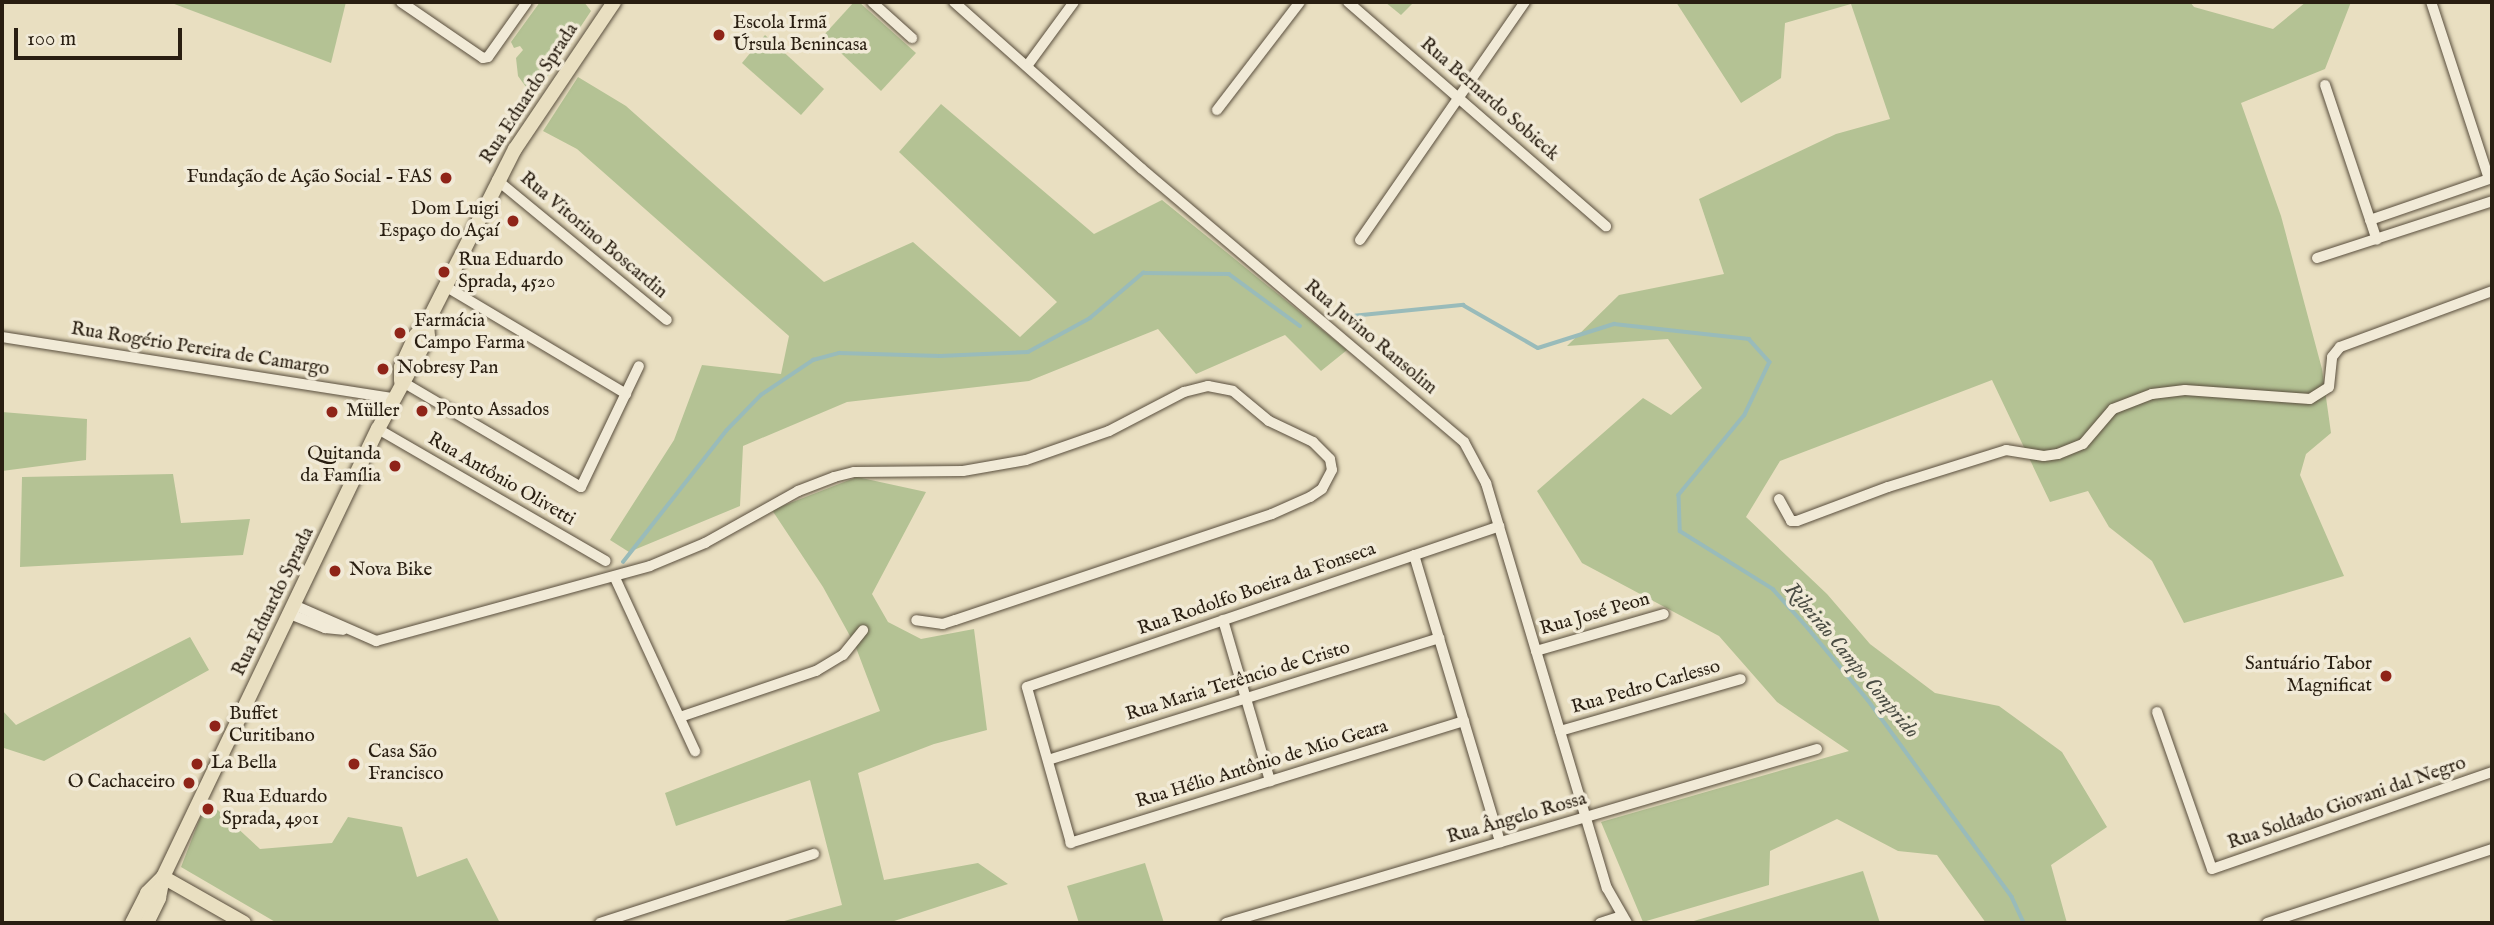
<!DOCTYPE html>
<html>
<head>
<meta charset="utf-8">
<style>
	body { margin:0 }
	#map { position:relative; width:2494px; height:925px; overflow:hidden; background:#e9dfc1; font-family:"IM FELL English",serif }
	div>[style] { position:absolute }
	.green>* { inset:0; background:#b4c294 }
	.stream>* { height:3.5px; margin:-1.75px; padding:0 1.75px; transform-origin:1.75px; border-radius:1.75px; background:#99bbba }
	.roads { filter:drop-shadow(0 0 2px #594e3d) drop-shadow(0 0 2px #594e3d) }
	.minor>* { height:10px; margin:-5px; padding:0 5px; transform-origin:5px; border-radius:5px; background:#f1ead7 }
	.major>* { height:14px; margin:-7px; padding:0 7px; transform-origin:7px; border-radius:7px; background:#e9dfc1 }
	.dots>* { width:19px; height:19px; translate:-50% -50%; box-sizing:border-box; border:4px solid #f1ead7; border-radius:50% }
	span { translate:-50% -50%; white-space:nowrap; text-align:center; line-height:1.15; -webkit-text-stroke:7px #f1ead7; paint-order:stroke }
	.poi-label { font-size:19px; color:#291e11 }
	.left { translate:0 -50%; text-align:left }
	.right { translate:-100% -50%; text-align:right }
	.street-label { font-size:19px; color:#291e11 }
	.water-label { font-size:21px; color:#4b4d44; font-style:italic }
	.frame { position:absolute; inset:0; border:4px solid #291e11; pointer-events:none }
	.scale { position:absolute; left:14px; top:28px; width:168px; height:32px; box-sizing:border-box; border:4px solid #291e11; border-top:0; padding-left:9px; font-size:21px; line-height:24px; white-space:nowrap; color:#291e11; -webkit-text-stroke:5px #f1ead7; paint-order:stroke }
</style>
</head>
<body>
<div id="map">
	<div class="green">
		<i style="clip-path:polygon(169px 2px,346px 2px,331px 63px)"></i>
		<i style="clip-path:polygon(540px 2px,584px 2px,591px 11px,538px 91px,526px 87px,518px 76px,516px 58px,523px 50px,520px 46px,514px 48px,511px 42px)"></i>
		<i style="clip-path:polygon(854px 2px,859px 2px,916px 53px,881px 91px,823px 36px)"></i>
		<i style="clip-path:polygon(1385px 2px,1414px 2px,1401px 15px)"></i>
		<i style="clip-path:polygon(1676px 2px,2190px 2px,2194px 7px,2273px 29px,2306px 2px,2351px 2px,2325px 69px,2241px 103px,2281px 216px,2322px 369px,2331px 433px,2306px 454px,2300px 475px,2344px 576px,2184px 623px,2152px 561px,2109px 527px,2088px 491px,2050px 502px,1992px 380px,1780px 461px,1746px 517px,1827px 594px,1870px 644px,1935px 693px,1999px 706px,2062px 752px,2107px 827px,2051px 865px,2067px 923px,1986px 923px,1937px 855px,1898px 851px,1837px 819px,1770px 851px,1769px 885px,1643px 922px,1601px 822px,1849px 751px,1777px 702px,1719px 636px,1582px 563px,1537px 491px,1643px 398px,1671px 415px,1702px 388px,1668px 339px,1567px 346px,1619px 295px,1724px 274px,1699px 199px,1836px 134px,1890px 119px,1851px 4px,1785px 23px,1781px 78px,1741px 103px)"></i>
		<i style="clip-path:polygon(765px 35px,824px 89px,801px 115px,742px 63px)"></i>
		<i style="clip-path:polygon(578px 77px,626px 106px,824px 282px,913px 242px,1020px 337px,1057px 302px,899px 152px,941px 104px,1094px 234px,1162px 200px,1347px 350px,1321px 371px,1285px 335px,1196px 374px,1158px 329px,1029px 381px,847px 402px,743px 446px,740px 506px,629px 552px,610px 540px,674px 440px,702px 365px,781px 374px,789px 336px,577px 149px,543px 131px)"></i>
		<i style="clip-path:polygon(2px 412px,87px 419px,86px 460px,2px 471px)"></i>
		<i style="clip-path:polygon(173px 474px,181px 523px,250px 519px,243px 555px,20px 567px,22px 477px)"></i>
		<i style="clip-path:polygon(857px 477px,926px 492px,872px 594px,888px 622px,921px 639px,974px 629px,987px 730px,934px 744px,858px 773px,884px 880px,978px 863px,1008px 884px,888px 923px,777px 923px,842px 905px,810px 780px,676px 826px,665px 793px,880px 711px,855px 645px,823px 587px,772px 510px)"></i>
		<i style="clip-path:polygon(190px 637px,209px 670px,44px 761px,4px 748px,2px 750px,2px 710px,16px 725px)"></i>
		<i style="clip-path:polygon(207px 800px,260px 849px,332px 843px,348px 817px,402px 827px,417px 877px,467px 858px,500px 923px,277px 923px,181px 867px)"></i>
		<i style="clip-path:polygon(1145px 863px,1164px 923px,1079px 923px,1067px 886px)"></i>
		<i style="clip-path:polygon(1863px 871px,1880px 923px,1687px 923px)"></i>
	</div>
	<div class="stream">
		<i style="left:1352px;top:316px;width:112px;rotate:-5.7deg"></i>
		<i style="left:1463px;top:305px;width:86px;rotate:29.8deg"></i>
		<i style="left:1538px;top:348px;width:80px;rotate:-17.5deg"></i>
		<i style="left:1614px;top:324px;width:136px;rotate:6.3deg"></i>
		<i style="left:1749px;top:339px;width:31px;rotate:48deg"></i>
		<i style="left:1770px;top:362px;width:59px;rotate:115.3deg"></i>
		<i style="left:1745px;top:415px;width:104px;rotate:129.5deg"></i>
		<i style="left:1679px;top:495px;width:36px;rotate:88deg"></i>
		<i style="left:1680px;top:531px;width:110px;rotate:31.9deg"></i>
		<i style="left:1773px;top:589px;width:52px;rotate:48.1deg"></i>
		<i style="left:1808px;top:628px;width:94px;rotate:50.2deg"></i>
		<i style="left:1868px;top:700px;width:244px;rotate:53.8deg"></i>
		<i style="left:2012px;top:897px;width:29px;rotate:65deg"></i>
		<i style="left:623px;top:562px;width:167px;rotate:-51.8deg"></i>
		<i style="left:726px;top:431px;width:50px;rotate:-45.8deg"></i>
		<i style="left:761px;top:395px;width:63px;rotate:-33.9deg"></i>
		<i style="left:813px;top:360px;width:27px;rotate:-15deg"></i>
		<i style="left:839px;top:353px;width:101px;rotate:1.7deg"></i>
		<i style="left:940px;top:356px;width:88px;rotate:-2.6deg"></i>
		<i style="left:1028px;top:352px;width:71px;rotate:-28.7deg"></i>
		<i style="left:1090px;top:318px;width:70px;rotate:-40.3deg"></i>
		<i style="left:1143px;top:273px;width:86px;rotate:0.7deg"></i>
		<i style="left:1229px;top:274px;width:88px;rotate:36.2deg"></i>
	</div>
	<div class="roads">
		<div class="minor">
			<i style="left:401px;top:2px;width:99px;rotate:34.3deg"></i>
			<i style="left:483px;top:58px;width:5px;rotate:-11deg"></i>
			<i style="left:488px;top:57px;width:67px;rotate:-54.7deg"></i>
			<i style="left:872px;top:2px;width:54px;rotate:42deg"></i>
			<i style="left:954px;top:2px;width:251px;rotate:41.6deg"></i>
			<i style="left:1142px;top:169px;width:422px;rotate:40.3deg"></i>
			<i style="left:1464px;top:442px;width:47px;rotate:61.8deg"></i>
			<i style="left:1486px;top:483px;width:423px;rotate:73.4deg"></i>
			<i style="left:1607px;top:888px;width:40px;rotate:60.3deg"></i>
			<i style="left:1348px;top:2px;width:342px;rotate:41deg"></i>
			<i style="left:1027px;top:66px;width:79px;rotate:-53.7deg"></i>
			<i style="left:2325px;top:85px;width:163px;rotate:71.5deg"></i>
			<i style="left:1217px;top:110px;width:136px;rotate:-52.5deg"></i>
			<i style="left:497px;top:180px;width:220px;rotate:39.5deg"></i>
			<i style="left:2370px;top:220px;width:126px;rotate:-19deg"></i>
			<i style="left:2489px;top:179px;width:186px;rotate:-108.1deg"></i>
			<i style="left:1360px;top:240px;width:290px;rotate:-55.3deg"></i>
			<i style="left:2317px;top:258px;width:184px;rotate:-18deg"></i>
			<i style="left:445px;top:286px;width:211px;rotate:30.8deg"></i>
			<i style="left:2px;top:337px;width:396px;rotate:8.9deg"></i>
			<i style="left:401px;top:381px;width:209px;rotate:30.5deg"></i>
			<i style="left:581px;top:487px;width:134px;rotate:-64.4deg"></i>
			<i style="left:378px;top:429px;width:263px;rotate:30.1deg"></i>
			<i style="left:1779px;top:499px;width:25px;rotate:61deg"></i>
			<i style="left:1791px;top:521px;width:6px"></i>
			<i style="left:1797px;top:521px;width:97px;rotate:-20.5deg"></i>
			<i style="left:1888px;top:487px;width:124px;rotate:-17.4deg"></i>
			<i style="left:2006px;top:450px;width:38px;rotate:9deg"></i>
			<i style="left:2044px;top:456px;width:14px;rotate:-8deg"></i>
			<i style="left:2058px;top:454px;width:27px;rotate:-22deg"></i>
			<i style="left:2083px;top:444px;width:46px;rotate:-49.4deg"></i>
			<i style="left:2113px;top:409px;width:42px;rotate:-21deg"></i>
			<i style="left:2152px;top:394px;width:33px;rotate:-7deg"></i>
			<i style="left:2185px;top:390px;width:125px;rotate:4.1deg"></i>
			<i style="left:2310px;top:399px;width:22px;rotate:-32deg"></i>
			<i style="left:2329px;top:387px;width:30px;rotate:-84deg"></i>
			<i style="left:2332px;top:357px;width:13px;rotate:-51deg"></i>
			<i style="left:2340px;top:347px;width:162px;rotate:-20.2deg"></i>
			<i style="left:1414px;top:555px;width:300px;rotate:73.3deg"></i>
			<i style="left:615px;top:578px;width:191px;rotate:65.2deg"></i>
			<i style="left:294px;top:605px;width:90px;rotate:23.7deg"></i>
			<i style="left:376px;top:641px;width:284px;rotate:-15.3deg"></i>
			<i style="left:650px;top:566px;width:60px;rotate:-22.7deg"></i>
			<i style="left:705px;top:543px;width:107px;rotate:-29.2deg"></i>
			<i style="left:798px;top:491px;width:39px;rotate:-21deg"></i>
			<i style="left:834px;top:477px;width:21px;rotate:-14deg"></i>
			<i style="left:854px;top:472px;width:109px;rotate:-0.5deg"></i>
			<i style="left:963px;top:471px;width:64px;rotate:-9.9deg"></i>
			<i style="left:1026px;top:460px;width:88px;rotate:-19.3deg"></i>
			<i style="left:1109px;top:431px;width:85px;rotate:-27.5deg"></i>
			<i style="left:1184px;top:392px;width:25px;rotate:-14deg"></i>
			<i style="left:1208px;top:386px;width:25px;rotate:11deg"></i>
			<i style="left:1233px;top:391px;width:47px;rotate:39.8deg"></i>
			<i style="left:1269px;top:421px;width:49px;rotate:25.5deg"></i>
			<i style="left:1313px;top:442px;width:24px;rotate:45deg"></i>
			<i style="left:1330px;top:459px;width:11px;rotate:80deg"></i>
			<i style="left:1332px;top:470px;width:21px;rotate:118deg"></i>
			<i style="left:1322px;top:489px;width:14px;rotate:146deg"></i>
			<i style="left:1310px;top:497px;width:42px;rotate:155.9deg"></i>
			<i style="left:1272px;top:514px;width:334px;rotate:161.5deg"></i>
			<i style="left:955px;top:620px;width:13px;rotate:162deg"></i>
			<i style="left:943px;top:624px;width:27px;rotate:-172deg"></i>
			<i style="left:290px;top:614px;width:38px;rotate:22deg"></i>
			<i style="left:325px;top:628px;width:18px;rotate:6deg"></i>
			<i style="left:1223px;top:620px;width:168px;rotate:73.7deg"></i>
			<i style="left:1536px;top:651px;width:133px;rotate:-16.1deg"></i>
			<i style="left:2157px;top:712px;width:166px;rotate:70.7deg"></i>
			<i style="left:2212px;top:869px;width:296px;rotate:-19.1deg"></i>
			<i style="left:680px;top:717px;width:144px;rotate:-18.7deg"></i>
			<i style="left:816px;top:671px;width:31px;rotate:-31deg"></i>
			<i style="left:843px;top:655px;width:32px;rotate:-51deg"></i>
			<i style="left:1464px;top:721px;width:412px;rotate:162.8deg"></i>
			<i style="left:1071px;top:843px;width:162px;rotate:-105.8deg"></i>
			<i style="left:1027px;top:687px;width:499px;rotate:-18.8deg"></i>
			<i style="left:1560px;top:731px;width:188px;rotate:-16deg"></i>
			<i style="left:1048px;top:760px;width:410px;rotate:-17.3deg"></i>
			<i style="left:600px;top:923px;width:225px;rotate:-17.9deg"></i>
			<i style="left:1226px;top:923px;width:616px;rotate:-16.41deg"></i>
			<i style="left:1600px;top:923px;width:22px;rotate:-18deg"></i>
			<i style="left:2267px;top:923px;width:237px;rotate:-18.2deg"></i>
		</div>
		<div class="major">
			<i style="left:401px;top:381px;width:14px;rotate:-90deg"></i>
			<i style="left:401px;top:367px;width:35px;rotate:-65deg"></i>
			<i style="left:416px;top:335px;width:16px;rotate:-47deg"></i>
			<i style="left:427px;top:323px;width:195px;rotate:-63.2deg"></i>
			<i style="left:515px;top:149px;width:177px;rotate:-56deg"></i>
			<i style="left:163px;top:877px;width:93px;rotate:29.6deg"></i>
			<i style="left:132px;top:923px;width:34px;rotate:-63deg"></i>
			<i style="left:147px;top:893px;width:23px;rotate:-45deg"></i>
			<i style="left:147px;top:923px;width:28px;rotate:-64deg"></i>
			<i style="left:159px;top:898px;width:21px;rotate:-79deg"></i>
			<i style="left:163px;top:877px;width:497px;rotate:-64.4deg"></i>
			<i style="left:378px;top:429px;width:105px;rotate:-61.5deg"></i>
			<i style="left:428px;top:337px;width:14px;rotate:-94deg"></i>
		</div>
	</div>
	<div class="dots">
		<i style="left:719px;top:35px;background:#8f2418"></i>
		<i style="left:446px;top:178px;background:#8f2418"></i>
		<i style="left:513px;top:221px;background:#8f2418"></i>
		<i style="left:444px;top:272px;background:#8f2418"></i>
		<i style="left:400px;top:333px;background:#8f2418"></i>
		<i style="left:383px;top:369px;background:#8f2418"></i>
		<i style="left:422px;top:411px;background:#8f2418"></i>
		<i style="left:332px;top:412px;background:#8f2418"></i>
		<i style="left:395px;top:466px;background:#8f2418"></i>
		<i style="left:335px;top:571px;background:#8f2418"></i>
		<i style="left:2386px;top:676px;background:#8f2418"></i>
		<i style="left:215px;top:726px;background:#8f2418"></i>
		<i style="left:197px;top:764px;background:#8f2418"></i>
		<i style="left:354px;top:764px;background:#8f2418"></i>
		<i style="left:189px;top:783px;background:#8f2418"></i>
		<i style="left:208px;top:809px;background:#8f2418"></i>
	</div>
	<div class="poi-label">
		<span class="left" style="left:733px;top:35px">Escola Irmã<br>Úrsula Benincasa</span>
		<span class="right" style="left:432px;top:178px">Fundação de Ação Social - FAS</span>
		<span class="right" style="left:499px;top:221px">Dom Luigi<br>Espaço do Açaí</span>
		<span class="left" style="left:458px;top:272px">Rua Eduardo<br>Sprada, 4520</span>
		<span class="left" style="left:414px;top:333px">Farmácia<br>Campo Farma</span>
		<span class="left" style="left:397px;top:369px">Nobresy Pan</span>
		<span class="left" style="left:436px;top:411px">Ponto Assados</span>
		<span class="left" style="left:346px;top:412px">Müller</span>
		<span class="right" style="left:381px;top:466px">Quitanda<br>da Família</span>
		<span class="left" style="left:349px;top:571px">Nova Bike</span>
		<span class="right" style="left:2372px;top:676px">Santuário Tabor<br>Magnificat</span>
		<span class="left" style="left:229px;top:726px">Buffet<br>Curitibano</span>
		<span class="left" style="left:368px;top:764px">Casa São<br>Francisco</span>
		<span class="left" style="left:211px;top:764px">La Bella</span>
		<span class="right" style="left:175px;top:783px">O Cachaceiro</span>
		<span class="left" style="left:222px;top:809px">Rua Eduardo<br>Sprada, 4901</span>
	</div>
	<div class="street-label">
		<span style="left:530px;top:94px;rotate:-57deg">Rua Eduardo Sprada</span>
		<span style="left:1489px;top:100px;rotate:41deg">Rua Bernardo Sobieck</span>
		<span style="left:593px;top:236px;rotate:40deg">Rua Vitorino Boscardin</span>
		<span style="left:1370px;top:338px;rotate:40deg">Rua Juvino Ransolim</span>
		<span style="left:200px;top:350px;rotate:9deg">Rua Rogério Pereira de Camargo</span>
		<span style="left:501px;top:480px;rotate:30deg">Rua Antônio Olivetti</span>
		<span style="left:1257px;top:590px;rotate:-19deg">Rua Rodolfo Boeira da Fonseca</span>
		<span style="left:274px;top:602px;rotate:-64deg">Rua Eduardo Sprada</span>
		<span style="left:1595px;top:615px;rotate:-16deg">Rua José Peon</span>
		<span style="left:1238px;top:682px;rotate:-17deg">Rua Maria Terêncio de Cristo</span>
		<span style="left:1646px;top:688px;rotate:-16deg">Rua Pedro Carlesso</span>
		<span style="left:1262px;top:765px;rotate:-17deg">Rua Hélio Antônio de Mio Geara</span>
		<span style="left:2347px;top:804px;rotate:-19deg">Rua Soldado Giovani dal Negro</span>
		<span style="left:1517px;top:819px;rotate:-16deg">Rua Ângelo Rossa</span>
	</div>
	<div class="water-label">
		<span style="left:1851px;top:661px;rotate:50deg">Ribeirão Campo Comprido</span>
	</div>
	<div class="frame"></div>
	<div class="scale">100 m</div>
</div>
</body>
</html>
